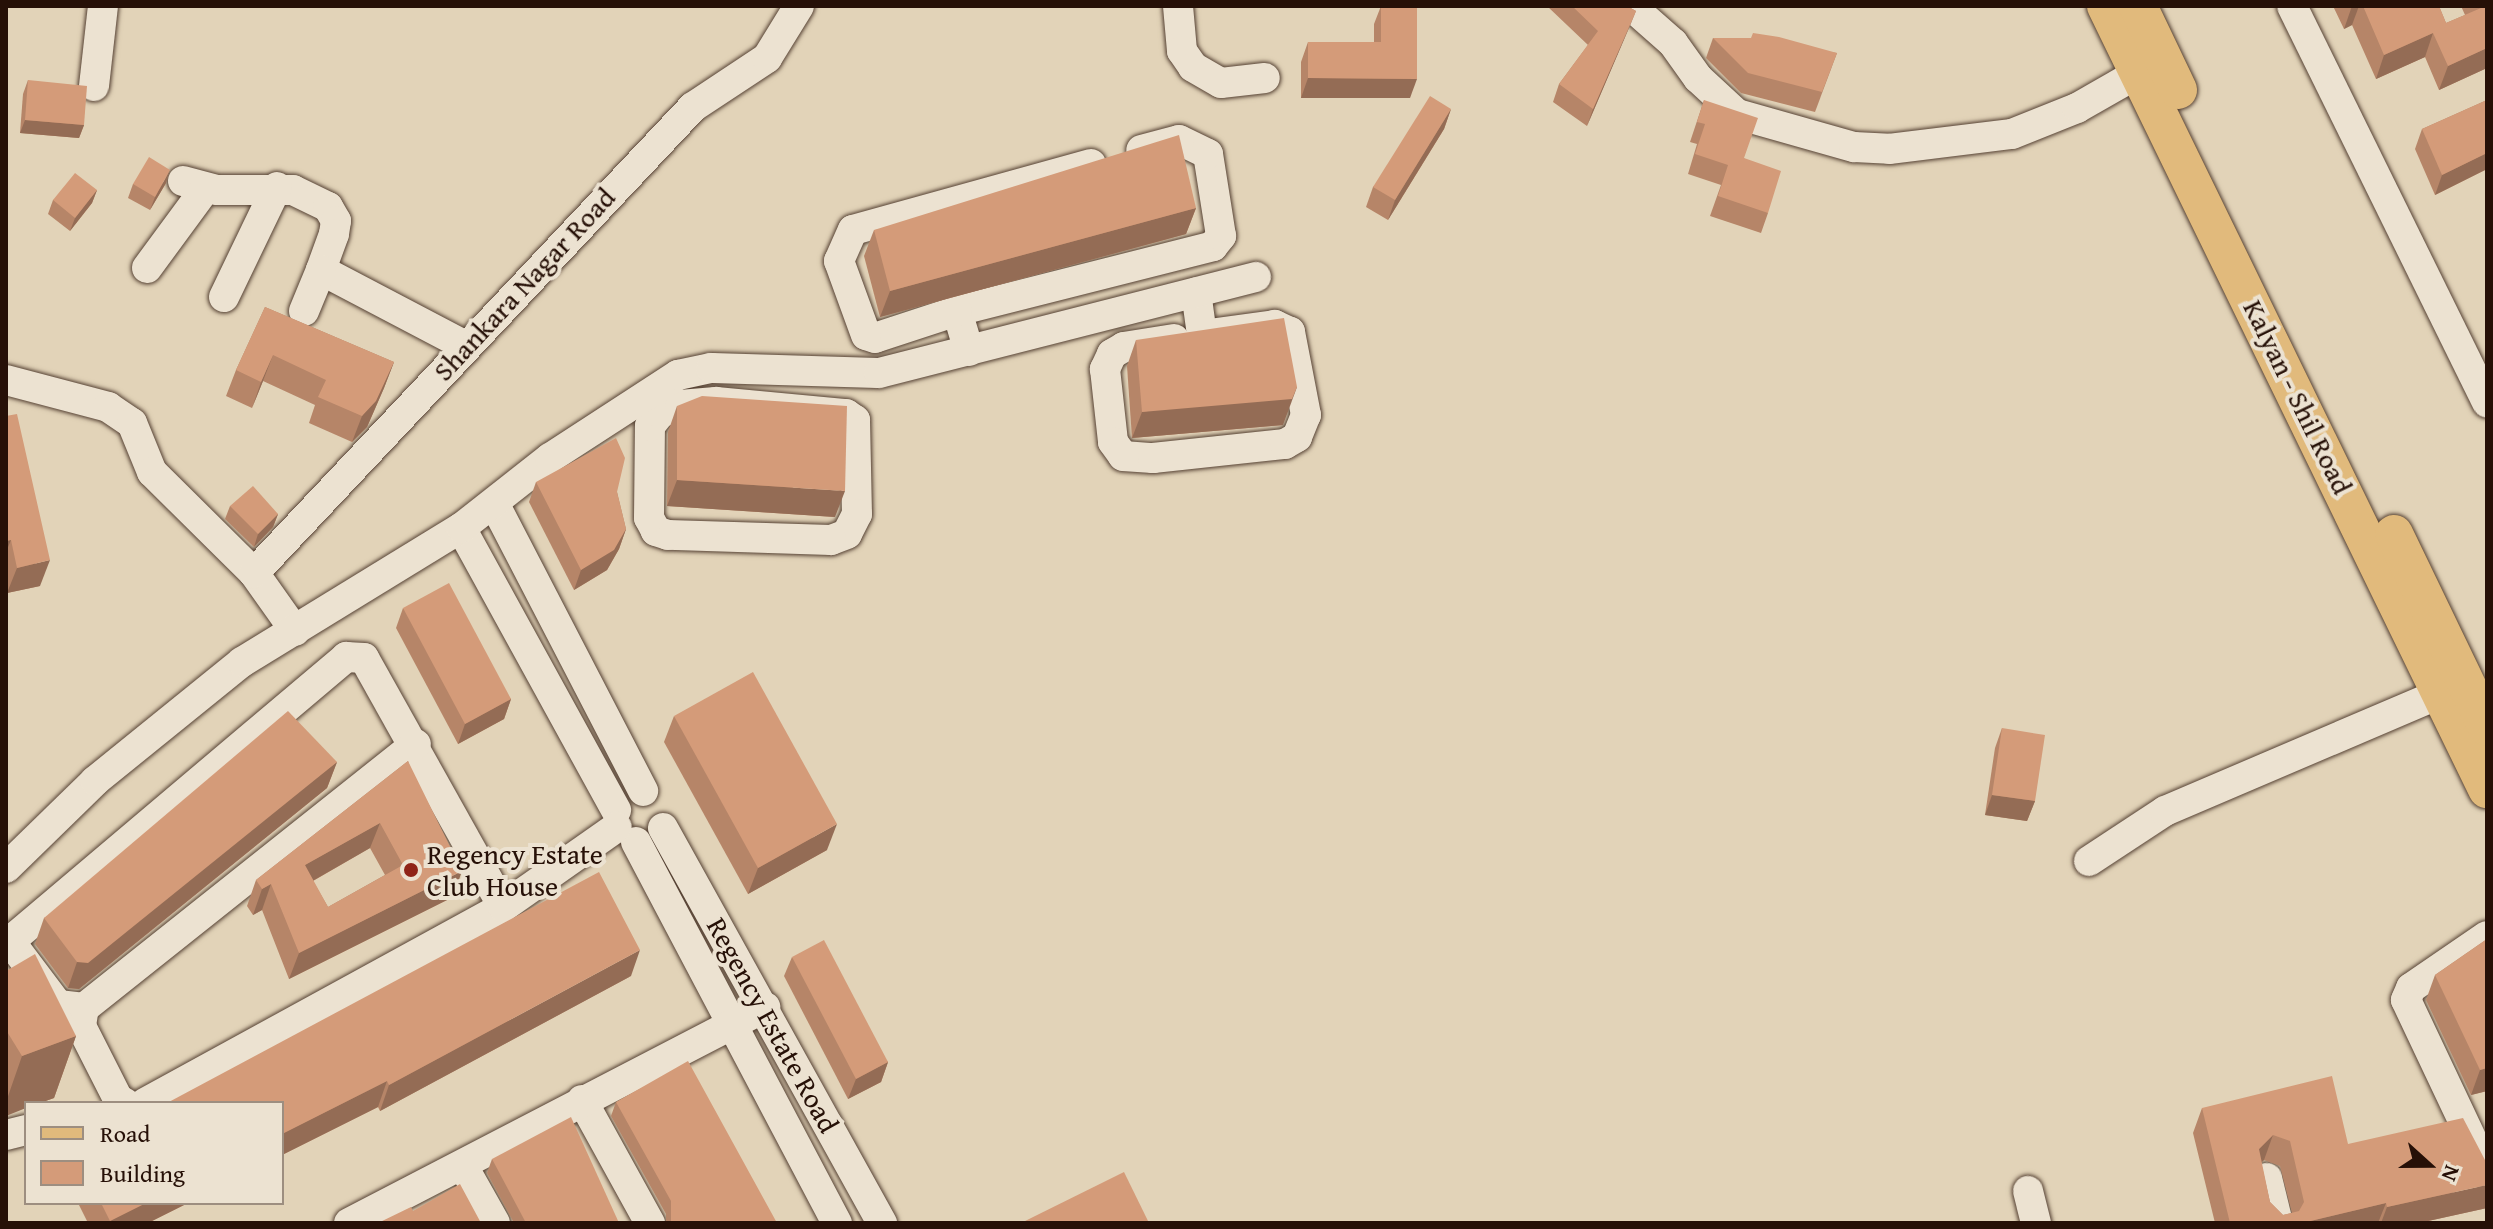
<!DOCTYPE html>
<html>
<head>
<meta charset="utf-8">
<style>
	body { margin:0 }
	#map { position:relative; width:2493px; height:1229px; overflow:hidden; background:#e2d3b8; font-family:"Gentium Book Plus",serif }
	div>[style] { position:absolute }
	.roads { filter:drop-shadow(0 0 2px #554133) drop-shadow(0 0 2px #554133) }
	.minor>* { height:30px; margin:-15px; padding:0 15px; transform-origin:15px; border-radius:15px; background:#ece2d1 }
	.major>* { height:38px; margin:-19px; padding:0 19px; transform-origin:19px; border-radius:19px; background:#e1ba7c }
	.wall>* { inset:0; background:#b68568 }
	.shaded-wall>* { inset:0; background:#946c55 }
	.building>* { inset:0; background:#d49b79 }
	.dots>* { width:22px; height:22px; translate:-50% -50%; box-sizing:border-box; border:4px solid #ece2d1; border-radius:50% }
	span { translate:-50% -50%; white-space:nowrap; text-align:center; line-height:1.15; -webkit-text-stroke:8px #ece2d1; paint-order:stroke }
	.street-label { font-size:28px; color:#261007 }
	.poi-label { font-size:28px; color:#261007 }
	.left { translate:0 -50%; text-align:left }
	.frame { position:absolute; inset:0; border:8px solid #261007; pointer-events:none }
	.legend { position:absolute; left:24px; top:1101px; width:260px; height:104px; box-sizing:border-box; background:#ece2d1; border:2px solid #9d8e80; margin:0; padding:10px 14px; list-style:none; font-size:24px; color:#261007 }
	.legend li { display:flex; align-items:center; gap:16px; height:40px }
	.legend b { width:40px; border:2px solid #9d8e80 }
	.north { position:absolute; left:2389px; top:1125px; width:80px; height:80px; -webkit-text-stroke:6px #ece2d1; paint-order:stroke; rotate:111deg; font-size:22px; font-weight:700; line-height:32px; text-align:center; color:#261007 }
	.north::after { content:''; display:block; margin:auto; width:28px; height:36px; background:#261007; clip-path:polygon(50% 0,100% 100%,50% 72%,0 100%) }
</style>
</head>
<body>
<div id="map">
	<div class="roads">
		<div class="minor">
			<i style="left:1178px;top:6px;width:45px;rotate:84.9deg"></i>
			<i style="left:1182px;top:51px;width:19px;rotate:55deg"></i>
			<i style="left:1193px;top:67px;width:32px;rotate:30deg"></i>
			<i style="left:1221px;top:83px;width:44px;rotate:-6.5deg"></i>
			<i style="left:1631px;top:6px;width:56px;rotate:41.4deg"></i>
			<i style="left:1673px;top:43px;width:43px;rotate:54.5deg"></i>
			<i style="left:1698px;top:78px;width:53px;rotate:42.7deg"></i>
			<i style="left:1737px;top:114px;width:122px;rotate:15.8deg"></i>
			<i style="left:1854px;top:147px;width:35px;rotate:3deg"></i>
			<i style="left:1889px;top:149px;width:124px;rotate:-7deg"></i>
			<i style="left:2012px;top:134px;width:70px;rotate:-21.8deg"></i>
			<i style="left:2077px;top:108px;width:73px;rotate:-29.7deg"></i>
			<i style="left:2292px;top:6px;width:442px;rotate:63.8deg"></i>
			<i style="left:94px;top:86px;width:81px;rotate:-83.6deg"></i>
			<i style="left:183px;top:181px;width:35px;rotate:15deg"></i>
			<i style="left:217px;top:190px;width:76px"></i>
			<i style="left:293px;top:190px;width:39px;rotate:26deg"></i>
			<i style="left:328px;top:207px;width:16px;rotate:60deg"></i>
			<i style="left:336px;top:221px;width:13px;rotate:99deg"></i>
			<i style="left:334px;top:234px;width:38px;rotate:110deg"></i>
			<i style="left:321px;top:270px;width:164px;rotate:27.7deg"></i>
			<i style="left:147px;top:268px;width:98px;rotate:-53.7deg"></i>
			<i style="left:224px;top:297px;width:122px;rotate:-64.3deg"></i>
			<i style="left:304px;top:311px;width:44px;rotate:-67.5deg"></i>
			<i style="left:957px;top:311px;width:264px;rotate:-14.2deg"></i>
			<i style="left:1213px;top:246px;width:13px;rotate:-51deg"></i>
			<i style="left:1221px;top:236px;width:83px;rotate:-99deg"></i>
			<i style="left:1208px;top:154px;width:32px;rotate:-154deg"></i>
			<i style="left:1179px;top:140px;width:39px;rotate:165deg"></i>
			<i style="left:1174px;top:339px;width:51px;rotate:170.9deg"></i>
			<i style="left:1124px;top:347px;width:14px;rotate:150deg"></i>
			<i style="left:1112px;top:354px;width:17px;rotate:115deg"></i>
			<i style="left:1105px;top:369px;width:73px;rotate:83.7deg"></i>
			<i style="left:1113px;top:442px;width:17px;rotate:54deg"></i>
			<i style="left:1123px;top:456px;width:30px;rotate:4deg"></i>
			<i style="left:1153px;top:458px;width:133px;rotate:-6.1deg"></i>
			<i style="left:1285px;top:444px;width:14px;rotate:-30deg"></i>
			<i style="left:1297px;top:437px;width:24px;rotate:-68deg"></i>
			<i style="left:1306px;top:415px;width:85px;rotate:-100.9deg"></i>
			<i style="left:1290px;top:332px;width:17px;rotate:-155deg"></i>
			<i style="left:1275px;top:325px;width:74px;rotate:172.2deg"></i>
			<i style="left:1202px;top:335px;width:43px;rotate:-97.9deg"></i>
			<i style="left:969px;top:351px;width:42px;rotate:-106.7deg"></i>
			<i style="left:957px;top:311px;width:86px;rotate:161.8deg"></i>
			<i style="left:875px;top:338px;width:9px;rotate:-162deg"></i>
			<i style="left:866px;top:335px;width:79px;rotate:-110deg"></i>
			<i style="left:839px;top:261px;width:34px;rotate:-66deg"></i>
			<i style="left:853px;top:230px;width:247px;rotate:-15.5deg"></i>
			<i style="left:6px;top:380px;width:106px;rotate:14.8deg"></i>
			<i style="left:108px;top:407px;width:29px;rotate:34deg"></i>
			<i style="left:132px;top:423px;width:53px;rotate:67.8deg"></i>
			<i style="left:152px;top:472px;width:144px;rotate:44.7deg"></i>
			<i style="left:254px;top:573px;width:71px;rotate:54.7deg"></i>
			<i style="left:716px;top:402px;width:131px;rotate:5.3deg"></i>
			<i style="left:846px;top:414px;width:11px;rotate:34deg"></i>
			<i style="left:855px;top:420px;width:94px;rotate:88.8deg"></i>
			<i style="left:857px;top:514px;width:22px;rotate:117deg"></i>
			<i style="left:847px;top:534px;width:17px;rotate:159deg"></i>
			<i style="left:831px;top:540px;width:163px;rotate:-178.2deg"></i>
			<i style="left:668px;top:535px;width:13px;rotate:-162deg"></i>
			<i style="left:656px;top:531px;width:15px;rotate:-118deg"></i>
			<i style="left:649px;top:518px;width:92px;rotate:-89.4deg"></i>
			<i style="left:650px;top:426px;width:16px;rotate:-52deg"></i>
			<i style="left:660px;top:413px;width:22px;rotate:-22deg"></i>
			<i style="left:680px;top:405px;width:36px;rotate:-5deg"></i>
			<i style="left:495px;top:505px;width:322px;rotate:62.6deg"></i>
			<i style="left:461px;top:528px;width:322px;rotate:61.2deg"></i>
			<i style="left:254px;top:573px;width:640px;rotate:-46.71deg"></i>
			<i style="left:693px;top:107px;width:89px;rotate:-33.5deg"></i>
			<i style="left:767px;top:58px;width:61px;rotate:-58.4deg"></i>
			<i style="left:663px;top:828px;width:452px;rotate:61deg"></i>
			<i style="left:636px;top:842px;width:431px;rotate:62.2deg"></i>
			<i style="left:2089px;top:861px;width:91px;rotate:-33.3deg"></i>
			<i style="left:2165px;top:811px;width:300px;rotate:-23.1deg"></i>
			<i style="left:6px;top:868px;width:124px;rotate:-44.3deg"></i>
			<i style="left:95px;top:781px;width:189px;rotate:-39deg"></i>
			<i style="left:242px;top:662px;width:257px;rotate:-31.5deg"></i>
			<i style="left:461px;top:528px;width:113px;rotate:-38.2deg"></i>
			<i style="left:550px;top:458px;width:153px;rotate:-33deg"></i>
			<i style="left:678px;top:375px;width:34px;rotate:-12deg"></i>
			<i style="left:711px;top:368px;width:168px;rotate:1.7deg"></i>
			<i style="left:879px;top:373px;width:389px;rotate:-14.3deg"></i>
			<i style="left:2487px;top:936px;width:92px;rotate:145.6deg"></i>
			<i style="left:2411px;top:988px;width:13px;rotate:113deg"></i>
			<i style="left:2406px;top:1000px;width:189px;rotate:64.7deg"></i>
			<i style="left:84px;top:1008px;width:26px;rotate:-173deg"></i>
			<i style="left:58px;top:1005px;width:71px;rotate:-127deg"></i>
			<i style="left:15px;top:948px;width:11px;rotate:-90deg"></i>
			<i style="left:15px;top:937px;width:434px;rotate:-40.2deg"></i>
			<i style="left:346px;top:657px;width:18px;rotate:3deg"></i>
			<i style="left:364px;top:658px;width:285px;rotate:60.8deg"></i>
			<i style="left:582px;top:1100px;width:141px;rotate:61.1deg"></i>
			<i style="left:125px;top:1103px;width:8px;rotate:-150deg"></i>
			<i style="left:118px;top:1099px;width:82px;rotate:-116.9deg"></i>
			<i style="left:81px;top:1026px;width:18px;rotate:-81deg"></i>
			<i style="left:84px;top:1008px;width:424px;rotate:-38.5deg"></i>
			<i style="left:145px;top:1103px;width:408px;rotate:-28.7deg"></i>
			<i style="left:503px;top:907px;width:139px;rotate:-35.1deg"></i>
			<i style="left:6px;top:1135px;width:21px;rotate:-14deg"></i>
			<i style="left:463px;top:1166px;width:65px;rotate:60.7deg"></i>
			<i style="left:2267px;top:1178px;width:46px;rotate:76.3deg"></i>
			<i style="left:2028px;top:1191px;width:33px;rotate:76deg"></i>
			<i style="left:349px;top:1223px;width:469px;rotate:-27.4deg"></i>
		</div>
		<div class="major">
			<i style="left:2106px;top:6px;width:871px;rotate:64.05deg"></i>
			<i style="left:2138px;top:6px;width:93px;rotate:64.5deg"></i>
			<i style="left:2394px;top:534px;width:214px;rotate:64.3deg"></i>
		</div>
	</div>
	<div class="wall">
		<i style="clip-path:polygon(1381px 6px,1417px 6px,1410px 98px,1301px 98px,1301px 62px,1308px 42px,1374px 42px,1374px 24px)"></i>
		<i style="clip-path:polygon(1547px 6px,1627px 6px,1636px 11px,1587px 126px,1553px 102px,1559px 84px,1588px 45px)"></i>
		<i style="clip-path:polygon(2333px 6px,2439px 6px,2446px 23px,2465px 15px,2461px 6px,2487px 6px,2487px 68px,2439px 90px,2425px 57px,2376px 79px,2352px 25px,2344px 29px)"></i>
		<i style="clip-path:polygon(1713px 38px,1837px 53px,1815px 112px,1741px 93px,1706px 58px)"></i>
		<i style="clip-path:polygon(28px 80px,84px 125px,79px 138px,20px 133px,23px 94px)"></i>
		<i style="clip-path:polygon(1704px 100px,1744px 158px,1768px 213px,1761px 233px,1710px 216px,1721px 185px,1688px 174px,1697px 144px,1690px 142px)"></i>
		<i style="clip-path:polygon(2487px 100px,2487px 169px,2435px 195px,2415px 149px,2422px 129px)"></i>
		<i style="clip-path:polygon(1451px 109px,1444px 129px,1388px 220px,1366px 207px,1373px 187px)"></i>
		<i style="clip-path:polygon(166px 183px,150px 210px,128px 198px,133px 184px)"></i>
		<i style="clip-path:polygon(97px 190px,92px 203px,70px 231px,48px 214px,53px 200px)"></i>
		<i style="clip-path:polygon(1196px 208px,1186px 234px,880px 317px,864px 256px,874px 230px)"></i>
		<i style="clip-path:polygon(265px 307px,394px 362px,384px 388px,367px 427px,352px 442px,309px 423px,315px 405px,263px 381px,252px 408px,226px 396px,236px 370px)"></i>
		<i style="clip-path:polygon(1136px 340px,1283px 425px,1132px 438px,1127px 366px)"></i>
		<i style="clip-path:polygon(677px 406px,835px 517px,667px 506px,668px 432px)"></i>
		<i style="clip-path:polygon(6px 416px,40px 586px,7px 593px,6px 588px)"></i>
		<i style="clip-path:polygon(536px 482px,617px 492px,626px 529px,619px 549px,607px 570px,574px 590px,529px 502px)"></i>
		<i style="clip-path:polygon(230px 506px,278px 514px,273px 527px,254px 547px,225px 519px)"></i>
		<i style="clip-path:polygon(403px 608px,511px 699px,504px 719px,458px 744px,396px 628px)"></i>
		<i style="clip-path:polygon(674px 716px,827px 850px,748px 894px,664px 742px)"></i>
		<i style="clip-path:polygon(2002px 728px,2035px 801px,2027px 821px,1985px 815px,1995px 748px)"></i>
		<i style="clip-path:polygon(evenodd,408px 761px,453px 897px,289px 979px,262px 910px,253px 915px,247px 906px,256px 880px,408px 761px,370px 848px,385px 875px,328px 907px,313px 881px,370px 848px)"></i>
		<i style="clip-path:polygon(337px 762px,327px 788px,79px 989px,68px 988px,35px 944px,44px 918px)"></i>
		<i style="clip-path:polygon(2487px 939px,2487px 1091px,2471px 1095px,2426px 1000px,2435px 975px)"></i>
		<i style="clip-path:polygon(792px 957px,888px 1062px,881px 1082px,848px 1099px,784px 976px)"></i>
		<i style="clip-path:polygon(6px 971px,76px 1036px,54px 1098px,40px 1103px,26px 1103px,6px 1116px)"></i>
		<i style="clip-path:polygon(631px 976px,380px 1111px,378px 1107px,282px 1155px,282px 1103px)"></i>
		<i style="clip-path:polygon(616px 1102px,777px 1223px,666px 1223px,666px 1214px,611px 1116px)"></i>
		<i style="clip-path:polygon(evenodd,2202px 1108px,2348px 1144px,2487px 1208px,2419px 1223px,2215px 1223px,2193px 1133px,2202px 1108px,2264px 1160px,2280px 1166px,2292px 1213px,2283px 1215px,2270px 1202px,2261px 1162px,2264px 1160px)"></i>
		<i style="clip-path:polygon(492px 1159px,619px 1223px,514px 1223px,487px 1173px)"></i>
		<i style="clip-path:polygon(78px 1203px,188px 1203px,148px 1223px,88px 1223px)"></i>
	</div>
	<div class="shaded-wall">
		<i style="clip-path:polygon(2352px 6px,2359px 6px,2352px 25px,2344px 29px)"></i>
		<i style="clip-path:polygon(1636px 11px,1629px 28px,1587px 126px,1593px 109px)"></i>
		<i style="clip-path:polygon(2433px 33px,2425px 57px,2376px 79px,2384px 55px)"></i>
		<i style="clip-path:polygon(2487px 48px,2487px 68px,2439px 90px,2448px 66px)"></i>
		<i style="clip-path:polygon(1308px 78px,1417px 79px,1410px 98px,1301px 98px)"></i>
		<i style="clip-path:polygon(1451px 109px,1444px 129px,1388px 220px,1395px 200px)"></i>
		<i style="clip-path:polygon(25px 120px,84px 125px,79px 138px,20px 133px)"></i>
		<i style="clip-path:polygon(2487px 153px,2487px 169px,2435px 195px,2442px 175px)"></i>
		<i style="clip-path:polygon(170px 170px,166px 183px,150px 210px,155px 197px)"></i>
		<i style="clip-path:polygon(97px 190px,92px 203px,70px 231px,75px 218px)"></i>
		<i style="clip-path:polygon(1196px 208px,1186px 234px,880px 317px,890px 291px)"></i>
		<i style="clip-path:polygon(273px 355px,263px 381px,252px 408px,261px 382px)"></i>
		<i style="clip-path:polygon(394px 362px,384px 388px,367px 427px,352px 442px,362px 416px)"></i>
		<i style="clip-path:polygon(1297px 387px,1283px 425px,1132px 438px,1142px 412px)"></i>
		<i style="clip-path:polygon(677px 480px,845px 491px,835px 517px,667px 506px)"></i>
		<i style="clip-path:polygon(278px 514px,273px 527px,254px 547px,258px 534px)"></i>
		<i style="clip-path:polygon(626px 529px,619px 549px,607px 570px,574px 590px,581px 570px)"></i>
		<i style="clip-path:polygon(11px 540px,6px 552px,6px 541px)"></i>
		<i style="clip-path:polygon(50px 560px,40px 586px,7px 593px,17px 568px)"></i>
		<i style="clip-path:polygon(511px 699px,504px 719px,458px 744px,465px 724px)"></i>
		<i style="clip-path:polygon(337px 762px,327px 788px,79px 989px,68px 988px,77px 962px)"></i>
		<i style="clip-path:polygon(1992px 795px,2035px 801px,2027px 821px,1985px 815px)"></i>
		<i style="clip-path:polygon(380px 823px,370px 848px,295px 891px,305px 865px)"></i>
		<i style="clip-path:polygon(837px 824px,827px 850px,748px 894px,758px 868px)"></i>
		<i style="clip-path:polygon(462px 871px,453px 897px,289px 979px,299px 953px)"></i>
		<i style="clip-path:polygon(271px 884px,262px 910px,253px 915px,262px 889px)"></i>
		<i style="clip-path:polygon(640px 950px,631px 976px,380px 1111px,389px 1085px)"></i>
		<i style="clip-path:polygon(76px 1036px,54px 1098px,40px 1103px,26px 1103px,26px 1108px,6px 1116px,6px 1102px,22px 1056px)"></i>
		<i style="clip-path:polygon(888px 1062px,881px 1082px,848px 1099px,856px 1079px)"></i>
		<i style="clip-path:polygon(2487px 1068px,2487px 1091px,2471px 1095px,2480px 1070px)"></i>
		<i style="clip-path:polygon(387px 1081px,378px 1107px,282px 1155px,282px 1134px)"></i>
		<i style="clip-path:polygon(2273px 1135px,2264px 1160px,2250px 1174px,2259px 1149px)"></i>
		<i style="clip-path:polygon(2487px 1185px,2487px 1208px,2419px 1223px,2381px 1223px,2387px 1207px)"></i>
		<i style="clip-path:polygon(146px 1203px,188px 1203px,148px 1223px,110px 1223px,110px 1221px)"></i>
		<i style="clip-path:polygon(2386px 1203px,2378px 1223px,2302px 1223px)"></i>
	</div>
	<div class="building">
		<i style="clip-path:polygon(1381px 6px,1417px 6px,1417px 79px,1308px 78px,1308px 42px,1381px 42px)"></i>
		<i style="clip-path:polygon(1572px 6px,1627px 6px,1636px 11px,1593px 109px,1559px 84px,1598px 31px)"></i>
		<i style="clip-path:polygon(2363px 6px,2439px 6px,2446px 23px,2481px 8px,2481px 6px,2487px 6px,2487px 48px,2448px 66px,2433px 33px,2384px 55px)"></i>
		<i style="clip-path:polygon(1753px 33px,1779px 37px,1837px 53px,1822px 92px,1748px 73px,1713px 38px,1751px 38px)"></i>
		<i style="clip-path:polygon(28px 80px,87px 86px,84px 125px,25px 120px)"></i>
		<i style="clip-path:polygon(1430px 96px,1451px 109px,1395px 200px,1373px 187px)"></i>
		<i style="clip-path:polygon(1704px 100px,1758px 118px,1744px 158px,1781px 171px,1768px 213px,1718px 196px,1728px 165px,1695px 154px,1705px 124px,1697px 122px)"></i>
		<i style="clip-path:polygon(2487px 100px,2487px 153px,2442px 175px,2422px 129px)"></i>
		<i style="clip-path:polygon(1179px 135px,1196px 208px,890px 291px,874px 230px)"></i>
		<i style="clip-path:polygon(149px 157px,170px 170px,155px 197px,133px 184px)"></i>
		<i style="clip-path:polygon(75px 173px,97px 190px,75px 218px,53px 200px)"></i>
		<i style="clip-path:polygon(265px 307px,394px 362px,376px 401px,362px 416px,318px 397px,326px 380px,273px 355px,261px 382px,236px 370px)"></i>
		<i style="clip-path:polygon(1284px 318px,1297px 387px,1292px 399px,1142px 412px,1136px 340px)"></i>
		<i style="clip-path:polygon(702px 396px,847px 406px,845px 491px,677px 480px,677px 406px)"></i>
		<i style="clip-path:polygon(17px 414px,50px 560px,17px 568px,11px 540px,6px 541px,6px 416px)"></i>
		<i style="clip-path:polygon(616px 438px,625px 458px,617px 492px,626px 529px,614px 550px,581px 570px,536px 482px)"></i>
		<i style="clip-path:polygon(253px 486px,278px 514px,258px 534px,230px 506px)"></i>
		<i style="clip-path:polygon(449px 583px,511px 699px,465px 724px,403px 608px)"></i>
		<i style="clip-path:polygon(753px 672px,837px 824px,758px 868px,674px 716px)"></i>
		<i style="clip-path:polygon(288px 711px,337px 762px,88px 963px,77px 962px,44px 918px)"></i>
		<i style="clip-path:polygon(2002px 728px,2045px 735px,2035px 801px,1992px 795px)"></i>
		<i style="clip-path:polygon(evenodd,408px 761px,462px 871px,299px 953px,271px 884px,262px 889px,256px 880px,408px 761px,380px 823px,403px 865px,328px 907px,305px 865px,380px 823px)"></i>
		<i style="clip-path:polygon(599px 872px,640px 950px,389px 1085px,387px 1081px,282px 1134px,282px 1103px,167px 1103px)"></i>
		<i style="clip-path:polygon(2487px 939px,2487px 1068px,2480px 1070px,2435px 975px)"></i>
		<i style="clip-path:polygon(824px 940px,888px 1062px,856px 1079px,792px 957px)"></i>
		<i style="clip-path:polygon(35px 954px,76px 1036px,22px 1056px,6px 1030px,6px 971px)"></i>
		<i style="clip-path:polygon(688px 1061px,777px 1223px,671px 1223px,671px 1201px,616px 1102px)"></i>
		<i style="clip-path:polygon(evenodd,2332px 1076px,2348px 1144px,2463px 1118px,2485px 1160px,2487px 1160px,2487px 1185px,2387px 1207px,2386px 1203px,2302px 1223px,2230px 1223px,2202px 1108px,2332px 1076px,2273px 1135px,2290px 1141px,2304px 1202px,2299px 1211px,2283px 1215px,2270px 1202px,2259px 1149px,2273px 1135px)"></i>
		<i style="clip-path:polygon(571px 1117px,619px 1223px,526px 1223px,492px 1159px)"></i>
		<i style="clip-path:polygon(1124px 1172px,1149px 1223px,1021px 1223px)"></i>
		<i style="clip-path:polygon(460px 1184px,481px 1223px,378px 1223px,411px 1207px,413px 1211px)"></i>
		<i style="clip-path:polygon(101px 1203px,146px 1203px,110px 1221px)"></i>
	</div>
	<div class="dots">
		<i style="left:411px;top:870px;background:#8f2418"></i>
	</div>
	<div class="street-label">
		<span style="left:524px;top:284px;rotate:-47deg">Shankara Nagar Road</span>
		<span style="left:2298px;top:397px;rotate:64deg">Kalyan - Shil Road</span>
		<span style="left:773px;top:1025px;rotate:61deg">Regency Estate Road</span>
	</div>
	<div class="poi-label">
		<span class="left" style="left:427px;top:870px">Regency Estate<br>Club House</span>
	</div>
	<div class="frame"></div>
	<ul class="legend">
	<li><b style="height:10px;background:#e1ba7c"></b>Road</li>
	<li><b style="height:22px;background:#d49b79"></b>Building</li>
	</ul>
	<div class="north">N</div>
</div>
</body>
</html>
